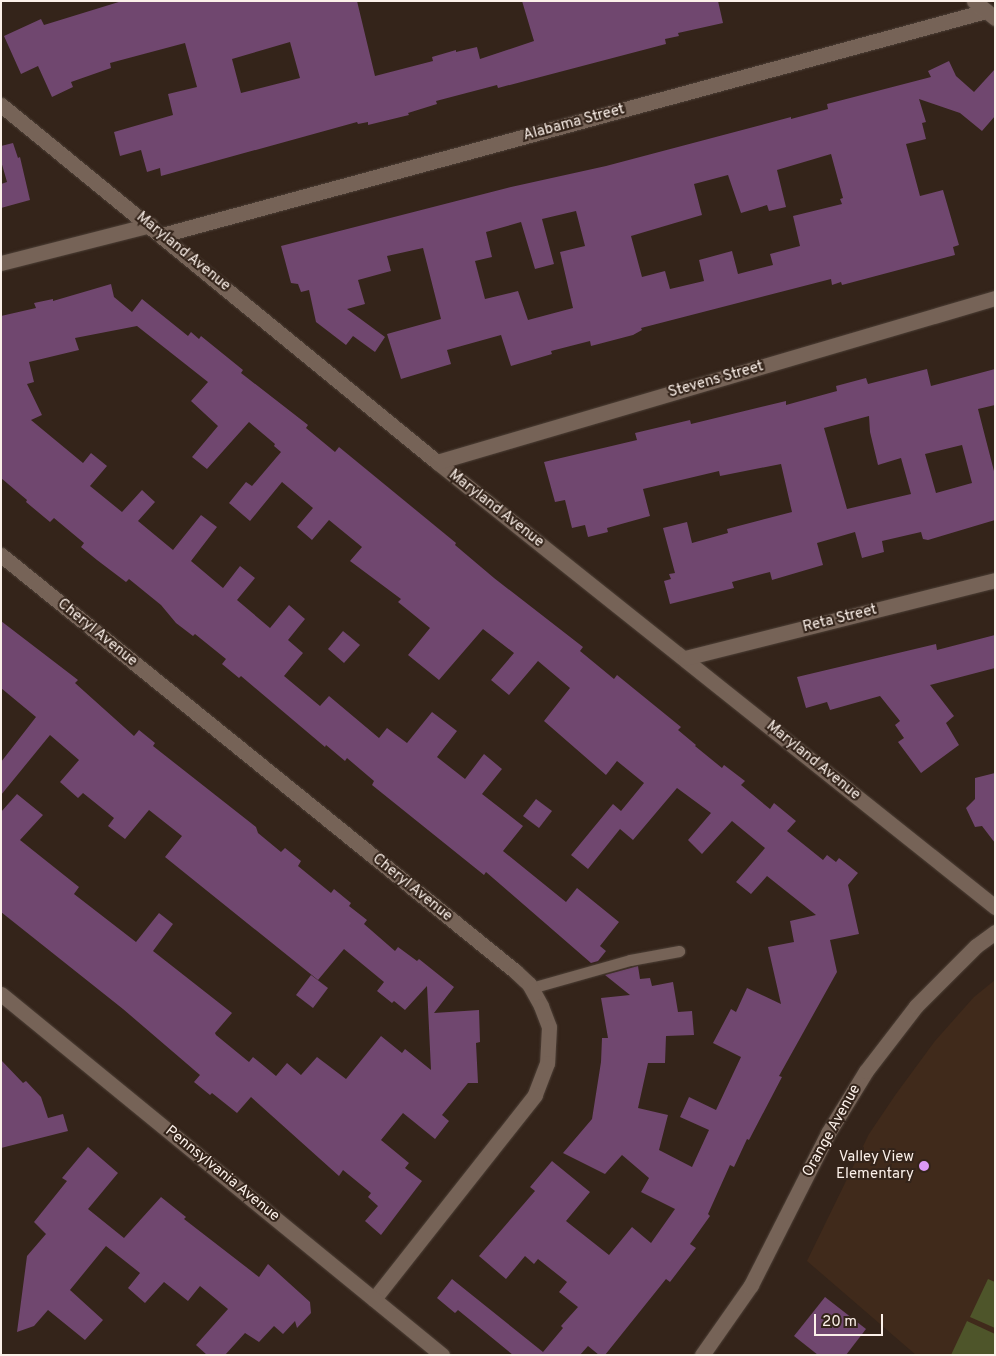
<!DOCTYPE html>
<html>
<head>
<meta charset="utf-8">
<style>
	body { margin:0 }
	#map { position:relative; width:996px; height:1356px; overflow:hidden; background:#34241a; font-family:Overpass,sans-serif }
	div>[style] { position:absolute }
	.built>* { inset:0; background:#402a1b }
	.green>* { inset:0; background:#4e552a }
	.building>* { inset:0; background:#70476f }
	.roads { filter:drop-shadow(0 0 1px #4c3f36) drop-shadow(0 0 1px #4c3f36) }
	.lane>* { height:11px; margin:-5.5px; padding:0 5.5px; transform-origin:5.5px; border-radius:5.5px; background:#766357 }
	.street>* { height:15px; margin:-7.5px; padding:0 7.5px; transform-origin:7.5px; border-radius:7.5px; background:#766357 }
	.secondary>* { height:15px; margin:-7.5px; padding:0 7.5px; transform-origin:7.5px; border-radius:7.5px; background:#766357 }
	.dots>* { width:14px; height:14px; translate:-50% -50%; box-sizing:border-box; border:2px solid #34241a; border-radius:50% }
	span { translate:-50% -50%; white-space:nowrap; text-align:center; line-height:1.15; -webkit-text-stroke:4px #34241a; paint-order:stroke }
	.street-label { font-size:15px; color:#fbf0e9 }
	.poi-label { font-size:15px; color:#fbf0e9 }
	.right { translate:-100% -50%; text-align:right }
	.frame { position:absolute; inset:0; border:2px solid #fbf0e9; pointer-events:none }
	.scale { position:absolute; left:814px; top:1314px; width:69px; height:22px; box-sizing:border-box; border:2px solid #fbf0e9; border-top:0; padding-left:6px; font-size:15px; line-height:18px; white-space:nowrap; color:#fbf0e9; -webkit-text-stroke:4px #34241a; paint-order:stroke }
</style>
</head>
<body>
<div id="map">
	<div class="built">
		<i style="clip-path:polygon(995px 980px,995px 1355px,916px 1355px,807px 1261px,869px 1134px,896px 1094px,935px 1041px,974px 997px)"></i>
	</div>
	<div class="green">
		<i style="clip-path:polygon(988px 1279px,995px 1282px,995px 1328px,970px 1317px)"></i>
		<i style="clip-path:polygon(967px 1321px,995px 1334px,995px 1355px,951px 1355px)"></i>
	</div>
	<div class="building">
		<i style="clip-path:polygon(evenodd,122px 1px,357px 1px,375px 76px,433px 61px,432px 57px,456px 50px,456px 52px,477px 47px,480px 59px,534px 41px,522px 1px,718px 1px,723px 23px,678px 33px,679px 36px,665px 39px,666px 44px,498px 88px,497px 85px,436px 101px,437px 104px,408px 113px,409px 115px,368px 125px,368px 122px,358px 124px,357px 122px,161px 176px,160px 168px,147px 172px,141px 150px,120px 156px,114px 132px,173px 115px,168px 94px,197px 87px,185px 43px,110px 63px,111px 68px,71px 82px,73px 87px,52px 97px,38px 66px,21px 74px,4px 36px,41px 19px,44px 25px,122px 1px,290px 42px,300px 78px,241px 93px,232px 59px,290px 42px)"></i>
		<i style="clip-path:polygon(evenodd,949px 61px,956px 76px,974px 92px,995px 69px,995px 116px,982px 131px,960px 113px,919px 99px,926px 122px,922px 123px,926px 139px,906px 144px,920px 196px,943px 190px,959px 245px,953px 247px,955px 255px,842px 285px,841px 282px,832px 285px,831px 279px,641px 328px,642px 330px,633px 335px,591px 346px,590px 341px,551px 351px,552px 354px,511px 366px,501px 335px,447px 350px,451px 364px,401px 379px,387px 334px,441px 319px,423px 248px,387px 256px,391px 271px,358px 280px,365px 304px,347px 309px,385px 337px,375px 352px,353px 336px,346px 345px,316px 322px,309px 290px,301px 292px,298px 284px,291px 283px,281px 246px,511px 187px,606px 166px,791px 117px,791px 119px,828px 109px,827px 104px,931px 77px,928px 71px,949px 61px,831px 154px,843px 198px,840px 199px,842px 204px,793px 216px,800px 246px,770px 254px,773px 265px,738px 274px,732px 251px,699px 260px,704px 281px,670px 289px,665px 271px,642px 277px,631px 236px,702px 215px,694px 184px,728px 175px,741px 213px,767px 205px,769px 211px,786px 207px,777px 170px,831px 154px,949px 61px,576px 211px,585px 246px,560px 252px,573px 308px,528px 320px,518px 291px,485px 299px,475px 261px,492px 257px,486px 232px,521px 222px,535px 269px,554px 264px,542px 219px,576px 211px)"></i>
		<i style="clip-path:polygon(13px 143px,18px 158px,20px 157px,30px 200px,1px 208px,1px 184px,7px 182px,1px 161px,1px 146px)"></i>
		<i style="clip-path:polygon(111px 284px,114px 297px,132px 312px,142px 299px,188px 336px,191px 332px,199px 339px,201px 336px,243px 370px,241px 373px,308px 425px,306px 428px,335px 452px,339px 447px,456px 543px,455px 545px,494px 578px,583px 647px,580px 651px,614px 679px,617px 675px,681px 727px,678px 730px,696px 745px,695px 746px,722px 768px,724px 765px,745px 781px,741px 785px,770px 809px,774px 803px,796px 821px,787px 831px,823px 860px,827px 855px,836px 862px,839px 858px,858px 873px,848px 885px,859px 934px,830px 940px,837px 972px,779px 1076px,782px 1077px,749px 1140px,747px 1139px,734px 1167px,730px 1165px,708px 1214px,710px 1216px,690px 1244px,696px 1248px,670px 1282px,666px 1279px,605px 1355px,599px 1355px,588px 1346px,580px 1355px,513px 1355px,458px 1310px,455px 1313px,437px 1298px,452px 1279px,543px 1352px,563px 1328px,561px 1326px,578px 1307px,559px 1292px,567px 1282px,538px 1259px,534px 1264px,525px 1256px,506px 1279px,479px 1256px,535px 1191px,530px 1187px,552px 1161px,590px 1192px,566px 1221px,609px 1255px,632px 1227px,651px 1243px,675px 1209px,641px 1192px,649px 1178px,622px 1155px,605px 1174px,563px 1153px,592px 1119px,601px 1062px,602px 1038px,608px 1038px,601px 998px,630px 995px,605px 975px,638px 966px,640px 979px,650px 978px,652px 986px,673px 982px,678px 1012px,692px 1011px,694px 1035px,666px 1036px,665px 1063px,648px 1063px,638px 1108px,668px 1115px,659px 1150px,692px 1167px,709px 1130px,680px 1117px,689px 1097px,716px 1110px,741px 1057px,713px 1043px,731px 1009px,736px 1012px,747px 988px,781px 1004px,768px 947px,794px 942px,790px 921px,816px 915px,767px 876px,751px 894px,736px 882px,765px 848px,732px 821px,702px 854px,688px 840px,711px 813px,677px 788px,633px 840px,620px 829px,588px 869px,571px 855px,613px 804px,621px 811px,644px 783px,617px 761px,606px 775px,544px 721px,570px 688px,538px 661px,509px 695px,491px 680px,514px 653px,483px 629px,439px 680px,408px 655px,430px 628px,398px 602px,401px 599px,350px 561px,362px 547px,329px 520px,312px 540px,297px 527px,313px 508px,282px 482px,250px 521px,229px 503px,246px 482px,252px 486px,281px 452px,274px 446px,275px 444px,249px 422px,207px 469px,192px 457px,218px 426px,191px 401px,208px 382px,137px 326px,75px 338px,79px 350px,29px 362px,34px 382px,27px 384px,42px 415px,31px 420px,83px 463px,91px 453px,107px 466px,90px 486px,122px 512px,142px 490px,155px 502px,138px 521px,173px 550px,201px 515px,217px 527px,191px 561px,223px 588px,240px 566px,255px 578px,237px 600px,270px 628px,289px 605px,305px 619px,288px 640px,303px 653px,284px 676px,320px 706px,329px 696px,379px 738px,387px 728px,407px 743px,432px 712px,457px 731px,437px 757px,465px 779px,484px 754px,502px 769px,482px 794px,523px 826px,503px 851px,566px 902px,577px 888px,619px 922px,600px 946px,606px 951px,598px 961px,591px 963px,486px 872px,484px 875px,372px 785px,374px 781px,347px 758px,345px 761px,326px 745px,325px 747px,241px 676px,239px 678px,222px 664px,226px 659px,195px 634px,193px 636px,176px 623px,161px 605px,129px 579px,126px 582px,97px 560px,81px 547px,84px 543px,54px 518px,50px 522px,26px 502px,27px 500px,1px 478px,1px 316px,36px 308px,34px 303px,53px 299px,53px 301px)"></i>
		<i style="clip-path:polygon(evenodd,927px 369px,931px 386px,995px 369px,995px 405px,978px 409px,995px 475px,995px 520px,928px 540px,923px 539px,921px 532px,882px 541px,884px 552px,862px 558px,855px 532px,817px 543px,823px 565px,772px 580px,770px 572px,732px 582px,734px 588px,670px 604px,664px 581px,671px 579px,669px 574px,675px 573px,663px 528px,687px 522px,692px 543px,728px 533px,727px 529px,792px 512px,781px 464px,720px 476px,719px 471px,643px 489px,650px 516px,607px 528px,608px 532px,588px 537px,585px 525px,572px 528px,565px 500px,555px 502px,544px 462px,637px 440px,635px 433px,690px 420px,691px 424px,786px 401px,786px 405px,837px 391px,836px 386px,866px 378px,868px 384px,927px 369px,869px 416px,870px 432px,878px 465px,901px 458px,911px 494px,847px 509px,824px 428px,869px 416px,927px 369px,962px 445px,972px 483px,936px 493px,925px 454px,962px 445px)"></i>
		<i style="clip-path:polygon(1px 621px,78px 680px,75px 683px,134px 736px,139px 730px,155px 743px,153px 746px,256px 827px,258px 833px,281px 852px,285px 848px,301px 861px,298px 866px,331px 893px,334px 889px,351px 903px,349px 906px,367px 920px,364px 924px,395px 951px,398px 947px,417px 961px,419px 959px,454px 987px,434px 1013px,479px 1010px,480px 1042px,476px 1043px,478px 1083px,468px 1083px,442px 1115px,449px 1121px,435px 1139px,403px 1113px,381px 1140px,409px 1163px,405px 1168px,422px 1181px,381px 1235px,365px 1221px,378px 1206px,368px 1197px,371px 1193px,343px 1170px,339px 1176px,251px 1097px,237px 1113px,212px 1093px,210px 1095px,194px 1082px,200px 1075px,123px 1009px,1px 912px,1px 812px,17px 794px,43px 815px,20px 840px,79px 887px,74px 894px,136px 942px,159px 913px,173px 924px,153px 951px,232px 1013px,215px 1033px,216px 1035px,249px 1062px,253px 1057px,276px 1076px,287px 1063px,301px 1075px,317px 1057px,346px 1079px,381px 1036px,402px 1053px,405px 1049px,431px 1070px,427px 986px,405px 1010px,394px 1001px,392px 1003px,377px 991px,384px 982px,344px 949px,318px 980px,165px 857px,182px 836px,149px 810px,125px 839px,108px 826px,114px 818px,83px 793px,78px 798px,60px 782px,79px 760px,50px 735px,1px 795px,1px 762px,36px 717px,1px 688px)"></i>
		<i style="clip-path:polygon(343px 631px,360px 645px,344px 663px,328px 649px)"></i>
		<i style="clip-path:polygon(995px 635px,995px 668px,930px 685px,954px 716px,946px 723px,959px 745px,921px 773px,898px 742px,904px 738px,895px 725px,900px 721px,880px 696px,830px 710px,827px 702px,806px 708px,797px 677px,936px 644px,937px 650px)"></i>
		<i style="clip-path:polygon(995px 773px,995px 843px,982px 826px,975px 827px,966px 808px,975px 799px,975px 778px)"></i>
		<i style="clip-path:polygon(536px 799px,552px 811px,539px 828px,523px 816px)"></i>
		<i style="clip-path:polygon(311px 975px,328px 988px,313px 1008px,296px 995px)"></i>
		<i style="clip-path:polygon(1px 1060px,23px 1083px,26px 1081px,41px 1097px,48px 1118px,63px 1114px,68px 1131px,1px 1148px)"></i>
		<i style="clip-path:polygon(88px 1147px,118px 1173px,88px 1209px,124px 1238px,161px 1197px,186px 1217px,184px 1219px,259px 1277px,268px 1264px,310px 1302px,311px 1313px,297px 1328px,295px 1321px,283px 1334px,274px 1326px,259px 1342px,245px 1333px,225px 1355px,207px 1355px,196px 1345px,228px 1309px,200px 1286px,188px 1301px,164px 1282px,145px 1303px,128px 1288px,140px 1273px,106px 1246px,70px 1290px,103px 1320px,85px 1340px,48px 1310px,34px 1326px,17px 1332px,27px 1256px,46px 1234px,34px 1222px,67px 1181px,62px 1178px)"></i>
		<i style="clip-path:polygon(825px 1297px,866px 1329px,846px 1355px,818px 1355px,794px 1336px)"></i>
	</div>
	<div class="roads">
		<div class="lane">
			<i style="left:531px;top:988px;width:103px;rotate:-15.8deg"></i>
			<i style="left:630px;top:960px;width:50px;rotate:-10.4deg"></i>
		</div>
		<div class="street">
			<i style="left:1px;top:105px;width:564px;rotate:39.31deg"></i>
			<i style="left:437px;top:462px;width:714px;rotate:38.57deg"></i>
			<i style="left:162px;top:235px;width:854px;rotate:-15.21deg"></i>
			<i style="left:1px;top:263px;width:154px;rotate:-14.3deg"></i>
			<i style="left:437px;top:462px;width:582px;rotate:-16.38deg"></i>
			<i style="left:1px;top:555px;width:661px;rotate:38.98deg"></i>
			<i style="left:515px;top:971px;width:19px;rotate:43deg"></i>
			<i style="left:529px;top:984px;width:25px;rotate:61deg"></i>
			<i style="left:541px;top:1006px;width:22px;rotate:69deg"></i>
			<i style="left:549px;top:1027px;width:36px;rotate:93deg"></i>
			<i style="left:547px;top:1063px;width:34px;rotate:111deg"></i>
			<i style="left:535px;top:1095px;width:260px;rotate:128.3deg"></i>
			<i style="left:685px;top:658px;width:320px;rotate:-14.1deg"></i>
		</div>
		<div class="secondary">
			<i style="left:974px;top:1px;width:27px;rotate:39deg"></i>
			<i style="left:1px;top:994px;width:570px;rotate:39.3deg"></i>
			<i style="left:702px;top:1355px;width:85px;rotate:-55deg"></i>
			<i style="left:751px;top:1285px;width:170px;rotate:-63.1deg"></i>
			<i style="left:828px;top:1133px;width:73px;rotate:-58.5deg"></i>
			<i style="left:866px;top:1071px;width:82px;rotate:-52.4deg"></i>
			<i style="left:916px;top:1006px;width:85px;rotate:-45deg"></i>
			<i style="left:976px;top:946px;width:24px;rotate:-36deg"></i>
		</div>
	</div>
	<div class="dots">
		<i style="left:924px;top:1166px;background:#db99f5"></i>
	</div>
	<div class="street-label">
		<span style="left:574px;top:123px;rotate:-15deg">Alabama Street</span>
		<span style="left:183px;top:252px;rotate:39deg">Maryland Avenue</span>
		<span style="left:716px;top:380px;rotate:-16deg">Stevens Street</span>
		<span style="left:496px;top:509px;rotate:38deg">Maryland Avenue</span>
		<span style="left:840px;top:619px;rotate:-14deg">Reta Street</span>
		<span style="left:97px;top:633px;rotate:39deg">Cheryl Avenue</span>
		<span style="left:813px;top:761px;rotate:39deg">Maryland Avenue</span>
		<span style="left:412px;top:888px;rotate:39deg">Cheryl Avenue</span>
		<span style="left:832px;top:1131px;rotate:-61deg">Orange Avenue</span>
		<span style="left:222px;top:1174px;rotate:39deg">Pennsylvania Avenue</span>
	</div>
	<div class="poi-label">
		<span class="right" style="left:914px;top:1166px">Valley View<br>Elementary</span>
	</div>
	<div class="frame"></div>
	<div class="scale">20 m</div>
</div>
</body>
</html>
